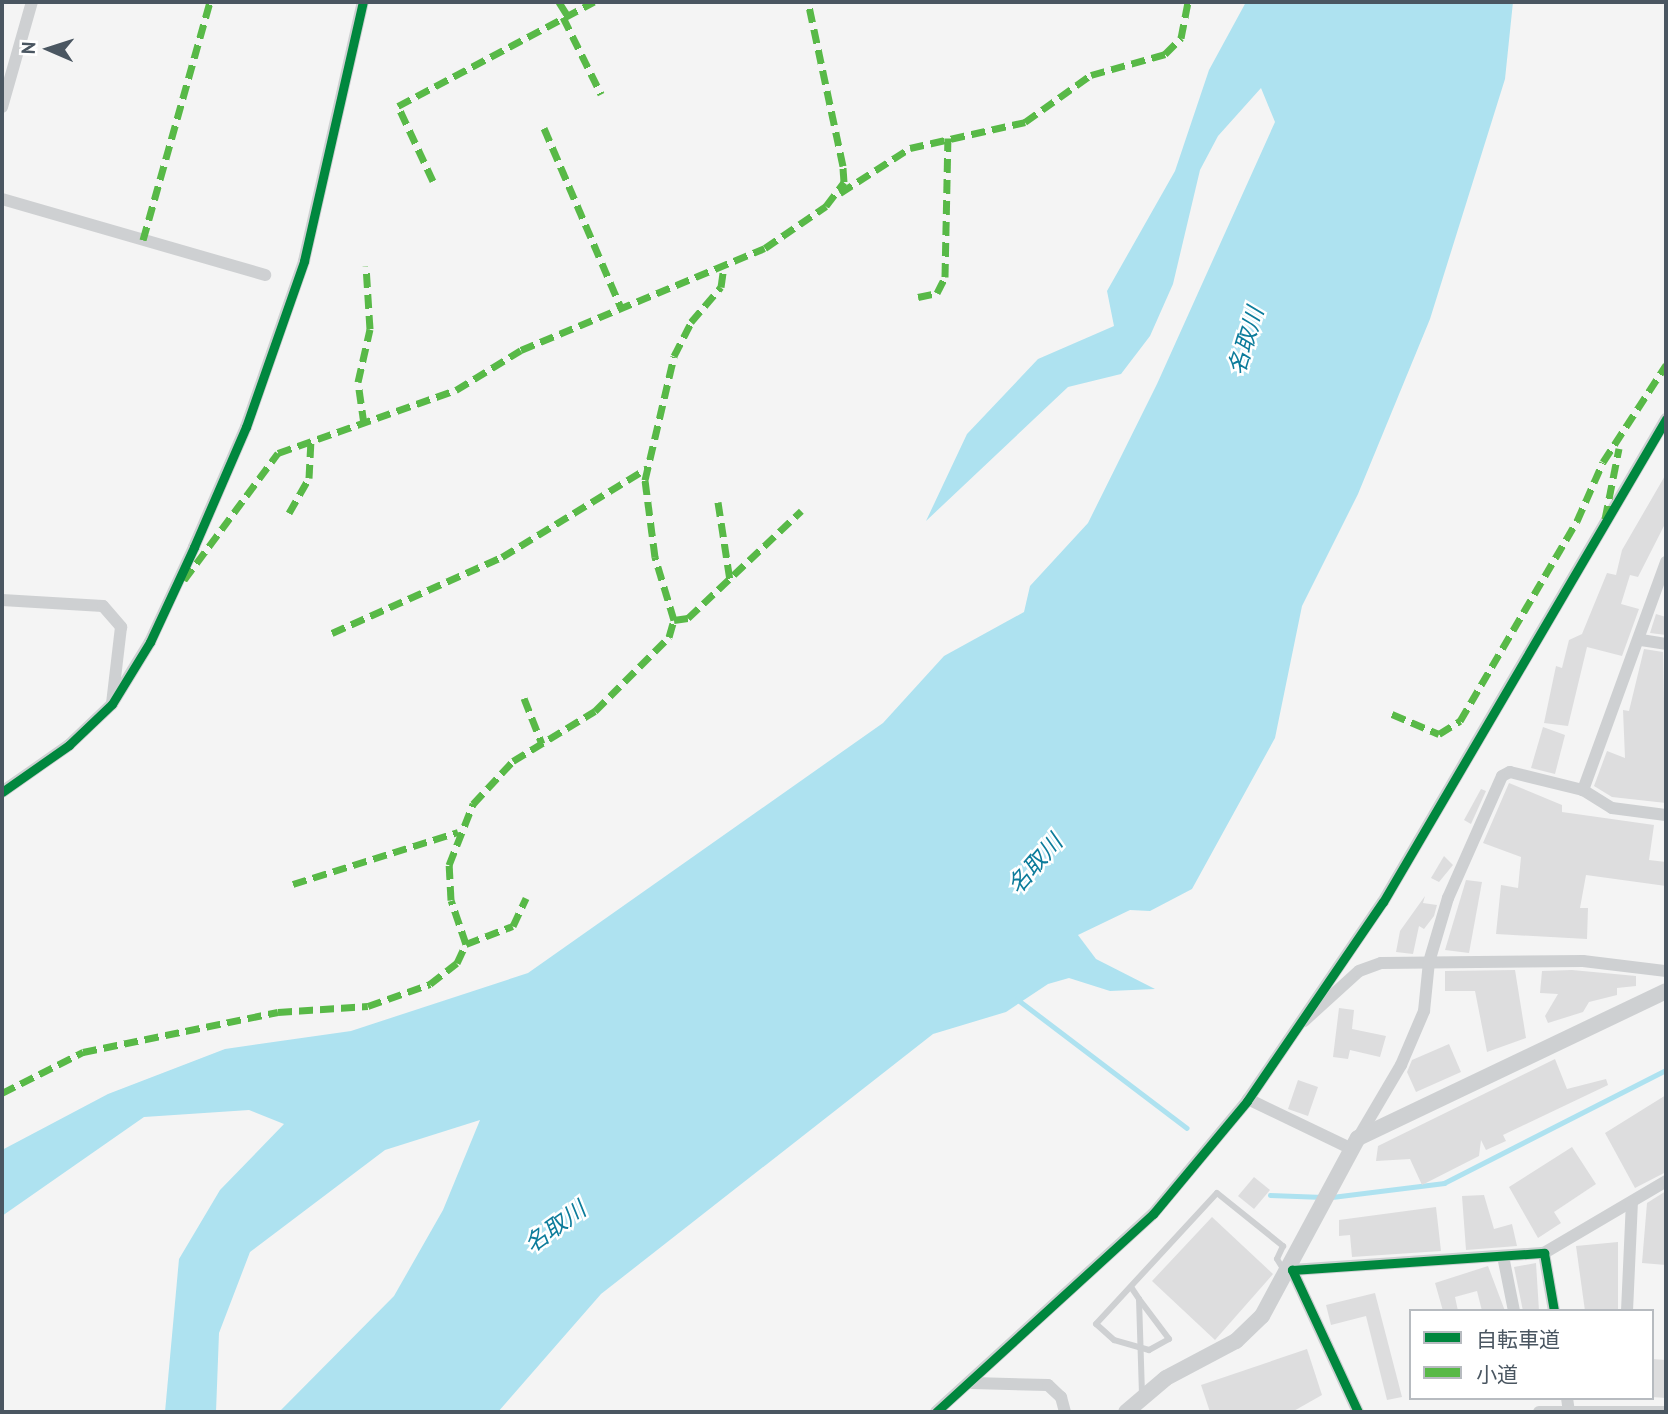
<!DOCTYPE html>
<html>
<head>
<meta charset="utf-8">
<style>
	body { margin:0 }
	#map { position:relative; width:1668px; height:1414px; overflow:hidden; background:#f4f4f4; font-family:"PT Sans","Noto Sans JP",sans-serif }
	div>[style] { position:absolute }
	.water>* { inset:0; background:#aee2f0 }
	.stream>* { height:4.5px; margin:-2.25px; padding:0 2.25px; transform-origin:2.25px; border-radius:2.25px; background:#aee2f0 }
	.building>* { inset:0; background:#ddddde }
	.service>* { height:6px; margin:-3px; padding:0 3px; transform-origin:3px; border-radius:3px; background:#ced0d2 }
	.minor>* { height:12px; margin:-6px; padding:0 6px; transform-origin:6px; border-radius:6px; background:#ced0d2 }
	.tertiary>* { height:16px; margin:-8px; padding:0 8px; transform-origin:8px; border-radius:8px; background:#ced0d2 }
	.quiet>* { height:7px; margin-top:-3.5px; transform-origin:0; background:repeating-linear-gradient(90deg,#58b947 0 14px,transparent 0 21px) }
	.cycleway>* { height:9px; margin:-4.5px; padding:0 4.5px; transform-origin:4.5px; border-radius:4.5px; background:#00873e }
	span { translate:-50% -50%; white-space:nowrap; text-align:center; line-height:1.15; -webkit-text-stroke:5px #fff; paint-order:stroke }
	.water-label { font-size:23px; color:#0c7c9b; font-style:italic }
	.frame { position:absolute; inset:0; border:4px solid #4a5661; pointer-events:none }
	.legend { position:absolute; left:1409px; top:1309px; width:245px; height:91px; box-sizing:border-box; background:#fff; border:2px solid #b7bbc0; margin:0; padding:9px 12px; list-style:none; font-size:21px; color:#4a5661 }
	.legend li { display:flex; align-items:center; gap:14px; height:35px }
	.legend b { width:35px; border:2px solid #b7bbc0 }
	.north { position:absolute; left:14px; top:14px; width:70px; height:70px; -webkit-text-stroke:5px #fff; paint-order:stroke; rotate:273deg; font-size:19px; font-weight:700; line-height:28px; text-align:center; color:#4a5661 }
	.north::after { content:''; display:block; margin:auto; width:24px; height:32px; background:#4a5661; clip-path:polygon(50% 0,100% 100%,50% 72%,0 100%) }
</style>
</head>
<body>
<div id="map">
	<div class="water">
		<i style="clip-path:polygon(1246px 2px,1513px 2px,1505px 79px,1430px 319px,1358px 494px,1302px 606px,1275px 738px,1192px 889px,1150px 911px,1130px 910px,1078px 935px,1096px 959px,1155px 989px,1110px 991px,1069px 978px,1048px 984px,1006px 1012px,933px 1034px,601px 1294px,498px 1412px,279px 1412px,394px 1296px,443px 1210px,480px 1120px,385px 1150px,250px 1252px,219px 1333px,216px 1412px,165px 1412px,179px 1259px,220px 1190px,284px 1124px,249px 1110px,144px 1117px,2px 1216px,2px 1150px,108px 1094px,225px 1049px,351px 1031px,528px 973px,883px 723px,944px 656px,1024px 612px,1030px 586px,1088px 523px,1157px 384px,1275px 122px,1261px 88px,1218px 136px,1200px 170px,1173px 284px,1150px 336px,1121px 374px,1068px 387px,926px 521px,967px 434px,1038px 359px,1114px 326px,1107px 291px,1175px 171px,1209px 70px)"></i>
	</div>
	<div class="stream">
		<i style="left:1017px;top:999px;width:213px;rotate:37.2deg"></i>
		<i style="left:1270px;top:1195px;width:53px;rotate:2.2deg"></i>
		<i style="left:1332px;top:1197px;width:113px;rotate:-7.1deg"></i>
		<i style="left:1444px;top:1183px;width:249px;rotate:-27deg"></i>
	</div>
	<div class="building">
		<i style="clip-path:polygon(1666px 474px,1666px 522px,1638px 577px,1630px 575px,1621px 604px,1639px 609px,1622px 656px,1587px 647px,1568px 726px,1544px 723px,1556px 666px,1562px 668px,1569px 640px,1582px 634px,1607px 573px,1616px 575px,1622px 550px)"></i>
		<i style="clip-path:polygon(1656px 614px,1666px 617px,1666px 635px,1650px 633px)"></i>
		<i style="clip-path:polygon(1644px 649px,1663px 652px,1666px 803px,1612px 797px,1594px 786px,1607px 751px,1625px 758px,1623px 710px,1629px 711px)"></i>
		<i style="clip-path:polygon(1543px 727px,1565px 735px,1555px 774px,1531px 768px)"></i>
		<i style="clip-path:polygon(1509px 783px,1562px 805px,1562px 812px,1654px 825px,1649px 860px,1666px 862px,1666px 886px,1586px 875px,1580px 908px,1588px 908px,1587px 939px,1496px 934px,1501px 885px,1518px 888px,1521px 857px,1483px 843px)"></i>
		<i style="clip-path:polygon(1481px 789px,1486px 791px,1471px 824px,1464px 820px)"></i>
		<i style="clip-path:polygon(1444px 856px,1453px 865px,1439px 882px,1431px 878px)"></i>
		<i style="clip-path:polygon(1466px 880px,1482px 882px,1469px 953px,1445px 950px)"></i>
		<i style="clip-path:polygon(1425px 896px,1423px 903px,1437px 905px,1434px 916px,1424px 929px,1419px 926px,1413px 954px,1396px 952px,1400px 931px)"></i>
		<i style="clip-path:polygon(1515px 970px,1526px 1038px,1487px 1052px,1475px 991px,1445px 991px,1445px 971px)"></i>
		<i style="clip-path:polygon(1572px 970px,1636px 976px,1636px 986px,1617px 988px,1617px 995px,1589px 1002px,1583px 1012px,1548px 1023px,1545px 1016px,1558px 994px,1540px 993px,1542px 971px)"></i>
		<i style="clip-path:polygon(1339px 1008px,1354px 1010px,1352px 1029px,1386px 1036px,1380px 1057px,1350px 1050px,1348px 1059px,1333px 1057px)"></i>
		<i style="clip-path:polygon(1449px 1044px,1461px 1072px,1416px 1092px,1407px 1072px,1412px 1060px)"></i>
		<i style="clip-path:polygon(1555px 1059px,1567px 1089px,1606px 1079px,1608px 1085px,1503px 1135px,1506px 1141px,1486px 1150px,1481px 1140px,1479px 1156px,1422px 1185px,1410px 1159px,1376px 1161px,1378px 1146px)"></i>
		<i style="clip-path:polygon(1298px 1080px,1318px 1087px,1308px 1116px,1288px 1109px)"></i>
		<i style="clip-path:polygon(1666px 1095px,1666px 1172px,1635px 1188px,1605px 1133px)"></i>
		<i style="clip-path:polygon(1572px 1147px,1596px 1184px,1554px 1212px,1561px 1223px,1538px 1238px,1509px 1187px)"></i>
		<i style="clip-path:polygon(1254px 1177px,1270px 1190px,1254px 1209px,1238px 1196px)"></i>
		<i style="clip-path:polygon(1666px 1191px,1666px 1265px,1642px 1263px,1647px 1203px)"></i>
		<i style="clip-path:polygon(1484px 1195px,1494px 1229px,1512px 1224px,1517px 1246px,1466px 1250px,1462px 1196px)"></i>
		<i style="clip-path:polygon(1436px 1207px,1441px 1251px,1352px 1257px,1350px 1235px,1339px 1236px,1339px 1220px)"></i>
		<i style="clip-path:polygon(1212px 1217px,1273px 1274px,1215px 1340px,1152px 1281px)"></i>
		<i style="clip-path:polygon(1618px 1242px,1618px 1311px,1585px 1311px,1576px 1246px)"></i>
		<i style="clip-path:polygon(1536px 1263px,1539px 1311px,1523px 1311px,1514px 1267px)"></i>
		<i style="clip-path:polygon(1488px 1266px,1505px 1311px,1482px 1311px,1477px 1291px,1455px 1297px,1458px 1311px,1443px 1311px,1435px 1283px)"></i>
		<i style="clip-path:polygon(1375px 1293px,1402px 1397px,1387px 1400px,1366px 1316px,1331px 1325px,1326px 1305px)"></i>
		<i style="clip-path:polygon(1307px 1349px,1322px 1395px,1292px 1412px,1210px 1412px,1201px 1385px)"></i>
		<i style="clip-path:polygon(1652px 1359px,1666px 1360px,1666px 1398px,1652px 1397px)"></i>
	</div>
	<div class="service">
		<i style="left:1131px;top:1287px;width:14px;rotate:56deg"></i>
		<i style="left:1139px;top:1299px;width:96px;rotate:88.2deg"></i>
		<i style="left:1139px;top:1299px;width:50px;rotate:53.1deg"></i>
		<i style="left:1169px;top:1339px;width:23px;rotate:151deg"></i>
		<i style="left:1149px;top:1350px;width:36px;rotate:-164deg"></i>
		<i style="left:1114px;top:1340px;width:24px;rotate:-138deg"></i>
		<i style="left:1096px;top:1324px;width:178px;rotate:-47.3deg"></i>
		<i style="left:1217px;top:1193px;width:85px;rotate:38.8deg"></i>
		<i style="left:1283px;top:1246px;width:14px;rotate:115deg"></i>
		<i style="left:1277px;top:1259px;width:15px;rotate:58deg"></i>
	</div>
	<div class="minor">
		<i style="left:2px;top:107px;width:109px;rotate:-74.1deg"></i>
		<i style="left:2px;top:199px;width:274px;rotate:16.1deg"></i>
		<i style="left:1666px;top:562px;width:243px;rotate:110deg"></i>
		<i style="left:1583px;top:790px;width:34px;rotate:32deg"></i>
		<i style="left:1612px;top:808px;width:54px;rotate:7.4deg"></i>
		<i style="left:2px;top:600px;width:101px;rotate:3.4deg"></i>
		<i style="left:103px;top:606px;width:28px;rotate:49deg"></i>
		<i style="left:121px;top:627px;width:78px;rotate:96.7deg"></i>
		<i style="left:1641px;top:640px;width:25px;rotate:9deg"></i>
		<i style="left:2px;top:792px;width:82px;rotate:-35deg"></i>
		<i style="left:69px;top:745px;width:59px;rotate:-43.6deg"></i>
		<i style="left:112px;top:704px;width:73px;rotate:-58.5deg"></i>
		<i style="left:150px;top:642px;width:105px;rotate:-65.1deg"></i>
		<i style="left:194px;top:547px;width:131px;rotate:-66.6deg"></i>
		<i style="left:246px;top:427px;width:176px;rotate:-70.7deg"></i>
		<i style="left:304px;top:261px;width:266px;rotate:-77.2deg"></i>
		<i style="left:1304px;top:1021px;width:74px;rotate:-42.3deg"></i>
		<i style="left:1359px;top:971px;width:23px;rotate:-20deg"></i>
		<i style="left:1381px;top:963px;width:202px;rotate:-0.6deg"></i>
		<i style="left:1583px;top:961px;width:84px;rotate:6.9deg"></i>
		<i style="left:1248px;top:1099px;width:113px;rotate:25.7deg"></i>
		<i style="left:1358px;top:1138px;width:85px;rotate:-59.5deg"></i>
		<i style="left:1401px;top:1065px;width:59px;rotate:-66.9deg"></i>
		<i style="left:1424px;top:1011px;width:49px;rotate:-84.2deg"></i>
		<i style="left:1429px;top:962px;width:67px;rotate:-73.5deg"></i>
		<i style="left:1448px;top:898px;width:133px;rotate:-66.1deg"></i>
		<i style="left:1502px;top:776px;width:9px;rotate:-27deg"></i>
		<i style="left:1510px;top:772px;width:75px;rotate:13.9deg"></i>
		<i style="left:1544px;top:1253px;width:142px;rotate:-30.5deg"></i>
		<i style="left:1503px;top:1256px;width:56px;rotate:78.7deg"></i>
		<i style="left:1627px;top:1311px;width:109px;rotate:-87.4deg"></i>
		<i style="left:972px;top:1383px;width:76px;rotate:1.5deg"></i>
		<i style="left:1048px;top:1385px;width:18px;rotate:43deg"></i>
		<i style="left:1061px;top:1397px;width:16px;rotate:75deg"></i>
		<i style="left:1567px;top:1398px;width:14px;rotate:82deg"></i>
		<i style="left:936px;top:1412px;width:294px;rotate:-42.4deg"></i>
		<i style="left:1153px;top:1214px;width:147px;rotate:-50.2deg"></i>
		<i style="left:1247px;top:1101px;width:241px;rotate:-55.7deg"></i>
		<i style="left:1383px;top:902px;width:560px;rotate:-59.63deg"></i>
		<i style="left:1358px;top:1412px;width:157px;rotate:-114.9deg"></i>
		<i style="left:1292px;top:1270px;width:253px;rotate:-3.9deg"></i>
		<i style="left:1544px;top:1253px;width:59px;rotate:80.2deg"></i>
		<i style="left:1539px;top:1412px;width:127px"></i>
	</div>
	<div class="tertiary">
		<i style="left:1126px;top:1412px;width:52px;rotate:-40.4deg"></i>
		<i style="left:1166px;top:1378px;width:79px;rotate:-27.9deg"></i>
		<i style="left:1236px;top:1341px;width:36px;rotate:-44deg"></i>
		<i style="left:1262px;top:1316px;width:202px;rotate:-61.7deg"></i>
		<i style="left:1358px;top:1138px;width:341px;rotate:-25.5deg"></i>
	</div>
	<div class="quiet">
		<i style="left:559px;top:2px;width:15px;rotate:58deg"></i>
		<i style="left:563px;top:17px;width:86px;rotate:63.7deg"></i>
		<i style="left:544px;top:128px;width:196px;rotate:66.8deg"></i>
		<i style="left:433px;top:181px;width:83px;rotate:-115deg"></i>
		<i style="left:398px;top:106px;width:222px;rotate:-28deg"></i>
		<i style="left:840px;top:193px;width:83px;rotate:-32.7deg"></i>
		<i style="left:910px;top:148px;width:118px;rotate:-12.7deg"></i>
		<i style="left:1025px;top:122px;width:81px;rotate:-35.5deg"></i>
		<i style="left:1091px;top:75px;width:77px;rotate:-15.8deg"></i>
		<i style="left:1165px;top:54px;width:23px;rotate:-45deg"></i>
		<i style="left:1181px;top:38px;width:37px;rotate:-79deg"></i>
		<i style="left:143px;top:240px;width:247px;rotate:-74.3deg"></i>
		<i style="left:918px;top:297px;width:19px;rotate:-12deg"></i>
		<i style="left:937px;top:293px;width:18px;rotate:-63deg"></i>
		<i style="left:945px;top:277px;width:139px;rotate:-88.8deg"></i>
		<i style="left:364px;top:424px;width:42px;rotate:-98.1deg"></i>
		<i style="left:358px;top:382px;width:54px;rotate:-77.2deg"></i>
		<i style="left:370px;top:329px;width:63px;rotate:-93.6deg"></i>
		<i style="left:718px;top:502px;width:79px;rotate:81.3deg"></i>
		<i style="left:289px;top:513px;width:40px;rotate:-60.3deg"></i>
		<i style="left:309px;top:478px;width:37px;rotate:-87deg"></i>
		<i style="left:1605px;top:519px;width:72px;rotate:-78.8deg"></i>
		<i style="left:184px;top:580px;width:158px;rotate:-53.5deg"></i>
		<i style="left:278px;top:453px;width:189px;rotate:-19.5deg"></i>
		<i style="left:456px;top:390px;width:76px;rotate:-31.6deg"></i>
		<i style="left:521px;top:350px;width:264px;rotate:-22.7deg"></i>
		<i style="left:765px;top:248px;width:74px;rotate:-34.5deg"></i>
		<i style="left:826px;top:206px;width:30px;rotate:-53deg"></i>
		<i style="left:844px;top:182px;width:16px;rotate:-94deg"></i>
		<i style="left:843px;top:166px;width:168px;rotate:-102deg"></i>
		<i style="left:674px;top:620px;width:66px;rotate:-106.8deg"></i>
		<i style="left:655px;top:557px;width:78px;rotate:-97.4deg"></i>
		<i style="left:645px;top:480px;width:127px;rotate:-76.8deg"></i>
		<i style="left:674px;top:356px;width:38px;rotate:-63deg"></i>
		<i style="left:691px;top:322px;width:46px;rotate:-49.4deg"></i>
		<i style="left:721px;top:287px;width:22px;rotate:-82deg"></i>
		<i style="left:332px;top:633px;width:186px;rotate:-24.1deg"></i>
		<i style="left:502px;top:557px;width:170px;rotate:-31.5deg"></i>
		<i style="left:524px;top:698px;width:49px;rotate:68.6deg"></i>
		<i style="left:1392px;top:714px;width:51px;rotate:23.1deg"></i>
		<i style="left:1439px;top:734px;width:25px;rotate:-32deg"></i>
		<i style="left:1460px;top:721px;width:232px;rotate:-59.7deg"></i>
		<i style="left:1577px;top:521px;width:64px;rotate:-66.2deg"></i>
		<i style="left:1603px;top:462px;width:116px;rotate:-57deg"></i>
		<i style="left:293px;top:884px;width:173px;rotate:-17.5deg"></i>
		<i style="left:466px;top:944px;width:50px;rotate:-21deg"></i>
		<i style="left:513px;top:926px;width:31px;rotate:-65deg"></i>
		<i style="left:2px;top:1093px;width:91px;rotate:-26.8deg"></i>
		<i style="left:83px;top:1052px;width:199px;rotate:-11.6deg"></i>
		<i style="left:278px;top:1012px;width:90px;rotate:-3.8deg"></i>
		<i style="left:368px;top:1006px;width:66px;rotate:-19.5deg"></i>
		<i style="left:430px;top:984px;width:34px;rotate:-38deg"></i>
		<i style="left:457px;top:963px;width:21px;rotate:-65deg"></i>
		<i style="left:466px;top:944px;width:46px;rotate:-108.8deg"></i>
		<i style="left:451px;top:900px;width:35px;rotate:-93deg"></i>
		<i style="left:449px;top:865px;width:66px;rotate:-68.5deg"></i>
		<i style="left:473px;top:804px;width:59px;rotate:-47.1deg"></i>
		<i style="left:513px;top:761px;width:96px;rotate:-31.4deg"></i>
		<i style="left:595px;top:711px;width:105px;rotate:-45deg"></i>
		<i style="left:669px;top:637px;width:18px;rotate:-74deg"></i>
		<i style="left:674px;top:620px;width:14px;rotate:-8deg"></i>
		<i style="left:688px;top:618px;width:156px;rotate:-43.4deg"></i>
	</div>
	<div class="cycleway">
		<i style="left:2px;top:792px;width:82px;rotate:-35deg"></i>
		<i style="left:69px;top:745px;width:59px;rotate:-43.6deg"></i>
		<i style="left:112px;top:704px;width:73px;rotate:-58.5deg"></i>
		<i style="left:150px;top:642px;width:105px;rotate:-65.1deg"></i>
		<i style="left:194px;top:547px;width:131px;rotate:-66.6deg"></i>
		<i style="left:246px;top:427px;width:176px;rotate:-70.7deg"></i>
		<i style="left:304px;top:261px;width:266px;rotate:-77.2deg"></i>
		<i style="left:936px;top:1412px;width:294px;rotate:-42.4deg"></i>
		<i style="left:1153px;top:1214px;width:147px;rotate:-50.2deg"></i>
		<i style="left:1247px;top:1101px;width:241px;rotate:-55.7deg"></i>
		<i style="left:1383px;top:902px;width:560px;rotate:-59.63deg"></i>
		<i style="left:1358px;top:1412px;width:157px;rotate:-114.9deg"></i>
		<i style="left:1292px;top:1270px;width:253px;rotate:-3.9deg"></i>
		<i style="left:1544px;top:1253px;width:59px;rotate:80.2deg"></i>
	</div>
	<div class="water-label">
		<span style="left:1246px;top:341px;rotate:-73deg">名取川</span>
		<span style="left:1035px;top:864px;rotate:-49deg">名取川</span>
		<span style="left:555px;top:1227px;rotate:-36deg">名取川</span>
	</div>
	<div class="frame"></div>
	<ul class="legend">
	<li><b style="height:9px;background:#00873e"></b>自転車道</li>
	<li><b style="height:9px;background:#58b947"></b>小道</li>
	</ul>
	<div class="north">N</div>
</div>
</body>
</html>
